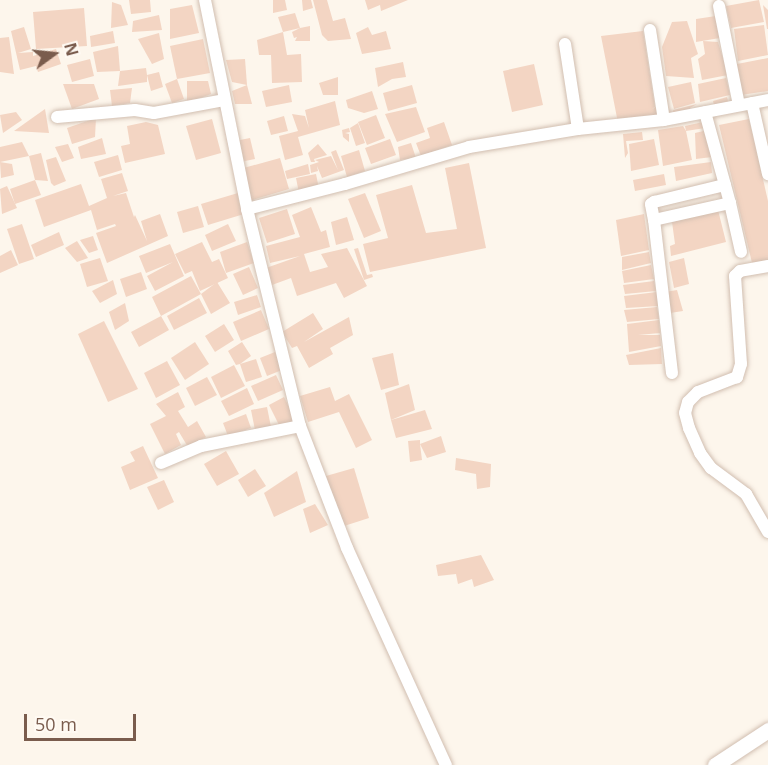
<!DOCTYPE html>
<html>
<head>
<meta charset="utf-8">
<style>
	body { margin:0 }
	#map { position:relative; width:768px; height:765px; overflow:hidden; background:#fdf6ec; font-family:"Open Sans",sans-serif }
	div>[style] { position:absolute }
	.building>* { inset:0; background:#f3d5c3 }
	.roads { filter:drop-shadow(0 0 2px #d1beb0) drop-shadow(0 0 2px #d1beb0) }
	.minor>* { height:12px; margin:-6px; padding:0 6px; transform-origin:6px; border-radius:6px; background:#fff }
	.tertiary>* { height:15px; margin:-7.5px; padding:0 7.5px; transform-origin:7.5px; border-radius:7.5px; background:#fff }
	span { translate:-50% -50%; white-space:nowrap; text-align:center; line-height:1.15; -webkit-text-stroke:4.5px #fffaf3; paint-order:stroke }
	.north { position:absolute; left:24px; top:24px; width:60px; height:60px; -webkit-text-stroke:4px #fffaf3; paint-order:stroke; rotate:75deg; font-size:16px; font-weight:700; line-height:24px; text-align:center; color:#7a5c4d }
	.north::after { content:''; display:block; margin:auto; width:21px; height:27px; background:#7a5c4d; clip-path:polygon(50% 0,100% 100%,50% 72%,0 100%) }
	.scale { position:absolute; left:24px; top:714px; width:112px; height:27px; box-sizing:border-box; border:3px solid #7a5c4d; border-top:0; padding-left:8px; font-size:18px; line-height:21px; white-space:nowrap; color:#7a5c4d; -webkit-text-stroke:4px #fffaf3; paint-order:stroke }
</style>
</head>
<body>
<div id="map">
	<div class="building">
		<i style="clip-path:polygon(129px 0,150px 0,151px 12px,131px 14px)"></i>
		<i style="clip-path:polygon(273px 0,285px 0,287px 10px,273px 13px)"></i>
		<i style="clip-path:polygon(302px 0,311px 0,313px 8px,303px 11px)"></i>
		<i style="clip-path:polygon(313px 0,327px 0,333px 21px,345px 18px,351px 39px,328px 41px,322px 35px)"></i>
		<i style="clip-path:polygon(365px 0,408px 0,381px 11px,380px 5px,368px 10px)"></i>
		<i style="clip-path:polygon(759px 0,764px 22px,731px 28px,726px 6px)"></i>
		<i style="clip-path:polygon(112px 2px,121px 5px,128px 25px,111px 28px)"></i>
		<i style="clip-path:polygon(192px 5px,199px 33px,170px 39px,170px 9px)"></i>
		<i style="clip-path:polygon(763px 5px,768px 10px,768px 29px,767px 29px)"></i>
		<i style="clip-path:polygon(84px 8px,87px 46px,36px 49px,33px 12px)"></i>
		<i style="clip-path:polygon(295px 13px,300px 28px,310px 26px,310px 41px,295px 41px,297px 37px,294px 38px,292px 32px,300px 28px,283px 32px,287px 55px,301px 54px,302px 82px,272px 83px,271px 55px,259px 55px,257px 40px,283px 32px,278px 17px)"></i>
		<i style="clip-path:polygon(159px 15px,162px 30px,132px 32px,133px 21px)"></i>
		<i style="clip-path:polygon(716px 16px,720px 38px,696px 42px,696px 19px)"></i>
		<i style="clip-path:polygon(687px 21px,698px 54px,691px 58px,694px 78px,666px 76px,662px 47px,672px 22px)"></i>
		<i style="clip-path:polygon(764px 25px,768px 55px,738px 61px,734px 29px)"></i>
		<i style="clip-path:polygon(24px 27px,31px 49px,18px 53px,33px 52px,33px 56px,56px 49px,61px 64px,38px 72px,36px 66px,20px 70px,11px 31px)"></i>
		<i style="clip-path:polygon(368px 27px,372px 35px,386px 31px,391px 49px,362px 54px,356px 33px)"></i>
		<i style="clip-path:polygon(113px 31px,115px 43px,91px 47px,90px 36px)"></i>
		<i style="clip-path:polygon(643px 31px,655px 107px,652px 109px,661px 105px,662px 118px,618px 123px,601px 36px)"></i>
		<i style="clip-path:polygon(159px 33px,164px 59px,152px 64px,138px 39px)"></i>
		<i style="clip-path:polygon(9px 37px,14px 74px,0 72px,0 38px)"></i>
		<i style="clip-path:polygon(203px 39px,210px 73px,177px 79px,170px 46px)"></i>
		<i style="clip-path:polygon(703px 41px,718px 42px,728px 75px,702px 80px,698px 59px,705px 54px)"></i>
		<i style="clip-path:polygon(118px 46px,120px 71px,97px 72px,93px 52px)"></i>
		<i style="clip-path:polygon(768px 58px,768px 91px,741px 95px,737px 64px)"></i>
		<i style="clip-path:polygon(90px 59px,94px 76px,72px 82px,67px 65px)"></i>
		<i style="clip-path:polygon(245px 59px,247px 85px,232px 82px,226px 60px)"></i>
		<i style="clip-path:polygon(403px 62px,406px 77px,392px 79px,378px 87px,375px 68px)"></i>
		<i style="clip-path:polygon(534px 64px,543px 105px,512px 112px,503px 71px)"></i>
		<i style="clip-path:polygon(146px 68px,147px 75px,159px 72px,163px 87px,151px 91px,147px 75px,147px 82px,118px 86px,120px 71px)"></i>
		<i style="clip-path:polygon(338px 77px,338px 95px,323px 95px,319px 83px)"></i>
		<i style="clip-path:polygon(726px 78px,730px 95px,700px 102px,698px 84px)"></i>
		<i style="clip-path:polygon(177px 79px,184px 99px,172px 103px,165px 84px)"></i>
		<i style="clip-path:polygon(187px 81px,208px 81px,211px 94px,187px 103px)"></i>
		<i style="clip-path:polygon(691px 82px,695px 103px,674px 109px,668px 87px)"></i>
		<i style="clip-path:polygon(63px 84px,94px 84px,99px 99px,72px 109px)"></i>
		<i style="clip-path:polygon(247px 85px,252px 104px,235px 104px,232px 91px)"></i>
		<i style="clip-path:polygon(289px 85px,292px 102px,266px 107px,262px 91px)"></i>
		<i style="clip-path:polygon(412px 85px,417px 103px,388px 111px,383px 93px)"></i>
		<i style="clip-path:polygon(132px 88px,130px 103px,112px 106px,110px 90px)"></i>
		<i style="clip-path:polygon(372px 91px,378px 109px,364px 113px,348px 108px,346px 100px)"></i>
		<i style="clip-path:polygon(727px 97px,729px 105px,715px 108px,713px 101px)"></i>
		<i style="clip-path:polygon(335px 101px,340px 125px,298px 137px,303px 155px,285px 160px,279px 136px,298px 131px,292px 114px,305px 116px,309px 128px,305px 110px)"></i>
		<i style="clip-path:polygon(697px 104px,690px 108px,691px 112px,674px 116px,673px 110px)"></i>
		<i style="clip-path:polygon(416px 107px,425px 132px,397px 142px,385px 114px)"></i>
		<i style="clip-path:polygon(45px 109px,49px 133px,14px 131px)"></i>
		<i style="clip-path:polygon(16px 112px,22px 120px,3px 133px,0 115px)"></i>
		<i style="clip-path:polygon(376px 115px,385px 138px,367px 145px,358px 122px)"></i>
		<i style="clip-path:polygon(284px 116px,288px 131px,271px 135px,267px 121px)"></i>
		<i style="clip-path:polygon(96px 118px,95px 137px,72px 144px,67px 128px)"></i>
		<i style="clip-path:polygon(212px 119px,221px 153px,196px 160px,186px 126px)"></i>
		<i style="clip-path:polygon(749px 119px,768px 201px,768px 262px,753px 267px,719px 125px)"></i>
		<i style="clip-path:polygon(146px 122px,158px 125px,165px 154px,125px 163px,121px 146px,130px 144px,127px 126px)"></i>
		<i style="clip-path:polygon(444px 122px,452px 145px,421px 156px,416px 143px,430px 138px,427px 128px)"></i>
		<i style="clip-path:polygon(703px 122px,705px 128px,686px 131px,692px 160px,663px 166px,658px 130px,683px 126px,686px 131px,685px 126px)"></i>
		<i style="clip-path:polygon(358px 123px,365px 143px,356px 146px,350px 128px)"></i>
		<i style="clip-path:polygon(349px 128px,350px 132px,345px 133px,349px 134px,349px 142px,343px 137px,342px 130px)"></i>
		<i style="clip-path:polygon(708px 130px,712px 157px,696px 159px,695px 133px)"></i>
		<i style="clip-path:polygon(642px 132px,643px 140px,626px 141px,628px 153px,625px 158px,623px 134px)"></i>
		<i style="clip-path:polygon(102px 138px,106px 154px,81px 159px,78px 147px)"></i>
		<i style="clip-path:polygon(250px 138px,255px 159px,240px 162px,235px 141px)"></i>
		<i style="clip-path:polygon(390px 139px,396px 155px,371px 164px,365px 148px)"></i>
		<i style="clip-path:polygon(654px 139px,659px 165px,631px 171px,629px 144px)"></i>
		<i style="clip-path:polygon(22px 142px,29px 156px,0 162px,0 147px)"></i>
		<i style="clip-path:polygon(411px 143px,416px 158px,400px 160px,398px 147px)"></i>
		<i style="clip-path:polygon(68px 144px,74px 158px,62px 162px,55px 147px)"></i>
		<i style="clip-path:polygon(318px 144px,327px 155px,314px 159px,315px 162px,311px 162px,308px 153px)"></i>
		<i style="clip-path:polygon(336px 150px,344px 170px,322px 178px,317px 166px,318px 171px,311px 173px,310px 165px,319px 162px,315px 160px,331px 156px,338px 170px,331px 152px)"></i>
		<i style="clip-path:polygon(359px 150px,365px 171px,347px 177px,341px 156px)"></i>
		<i style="clip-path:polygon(41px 153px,48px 181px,35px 180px,41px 195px,15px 204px,10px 189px,35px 180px,29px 156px)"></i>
		<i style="clip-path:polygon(118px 155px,122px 170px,99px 177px,94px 162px)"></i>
		<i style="clip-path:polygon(56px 157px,66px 181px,54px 186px,51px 183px,46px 160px)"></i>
		<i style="clip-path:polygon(280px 158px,289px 189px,249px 201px,240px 169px)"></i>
		<i style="clip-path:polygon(0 162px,12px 164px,14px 175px,1px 178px)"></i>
		<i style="clip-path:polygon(711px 162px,712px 173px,676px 181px,674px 167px)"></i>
		<i style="clip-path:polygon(469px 163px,486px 248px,370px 272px,363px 244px,388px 238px,376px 195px,412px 185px,426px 233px,457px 229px,445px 168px)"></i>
		<i style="clip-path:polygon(308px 164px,310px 174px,287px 179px,285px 171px)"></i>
		<i style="clip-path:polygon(122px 173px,128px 191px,113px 196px,126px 193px,134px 217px,135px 215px,147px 241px,141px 221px,160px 214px,168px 236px,107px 263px,96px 233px,116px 226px,115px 224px,97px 230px,91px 210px,44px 227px,35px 200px,81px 184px,89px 206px,107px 198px,101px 179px)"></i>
		<i style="clip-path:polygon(316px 174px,319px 189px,299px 193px,296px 178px)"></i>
		<i style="clip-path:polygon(664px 174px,666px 185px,635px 191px,633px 180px)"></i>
		<i style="clip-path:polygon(7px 186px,17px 208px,2px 214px,0 189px)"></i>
		<i style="clip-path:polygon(238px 193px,244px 214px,208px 225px,201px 204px)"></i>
		<i style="clip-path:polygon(365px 193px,381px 231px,364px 238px,348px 199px)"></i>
		<i style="clip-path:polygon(198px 206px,204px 227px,183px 233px,177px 212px)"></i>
		<i style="clip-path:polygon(311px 207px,321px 232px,326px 230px,330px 247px,304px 254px,310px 272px,328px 267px,321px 254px,347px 248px,367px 286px,344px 298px,336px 283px,297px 296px,291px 278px,272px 285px,266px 268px,300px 256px,270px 263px,266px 246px,300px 237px,292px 215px)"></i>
		<i style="clip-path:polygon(287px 209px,295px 234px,267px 243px,259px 218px)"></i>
		<i style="clip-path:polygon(718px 210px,726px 242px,671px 256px,670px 246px,675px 244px,672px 222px)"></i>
		<i style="clip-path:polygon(644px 214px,649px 250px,621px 256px,616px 220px)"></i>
		<i style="clip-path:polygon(347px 217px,354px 240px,336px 245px,331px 222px)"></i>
		<i style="clip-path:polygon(22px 224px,34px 259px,19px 264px,7px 229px)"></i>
		<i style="clip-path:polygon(228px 224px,236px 241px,212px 251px,205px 235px)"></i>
		<i style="clip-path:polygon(59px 232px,64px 245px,36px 257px,31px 245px)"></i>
		<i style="clip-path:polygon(93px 236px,98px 250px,89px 253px,80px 240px)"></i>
		<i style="clip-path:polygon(77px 241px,88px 258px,77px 262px,65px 248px)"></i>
		<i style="clip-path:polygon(202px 242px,212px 262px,219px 259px,228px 278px,200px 291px,192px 271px,185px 274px,175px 254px)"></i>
		<i style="clip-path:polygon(247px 242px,254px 263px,226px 273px,220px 252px)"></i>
		<i style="clip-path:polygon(170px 244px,184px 276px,155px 291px,147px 276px,173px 262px,146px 273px,139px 256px)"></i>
		<i style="clip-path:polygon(358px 248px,367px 275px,372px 274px,373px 277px,364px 280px,354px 249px)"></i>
		<i style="clip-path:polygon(11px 250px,18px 265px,0 273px,0 256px)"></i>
		<i style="clip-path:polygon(649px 252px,651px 263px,622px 270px,622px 257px)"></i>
		<i style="clip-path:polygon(100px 258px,108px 281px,87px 287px,80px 264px)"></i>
		<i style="clip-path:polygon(684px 258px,689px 284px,674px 288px,669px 262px)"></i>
		<i style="clip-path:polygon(651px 265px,654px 279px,624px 283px,622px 271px)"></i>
		<i style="clip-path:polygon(249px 267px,258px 288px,243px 295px,233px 274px)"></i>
		<i style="clip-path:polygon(141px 272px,147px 289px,126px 297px,120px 279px)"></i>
		<i style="clip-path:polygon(191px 276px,201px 294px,217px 282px,230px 303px,211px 314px,201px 294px,161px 316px,169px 330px,139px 347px,131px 332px,161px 316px,152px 297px)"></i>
		<i style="clip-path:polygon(113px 280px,117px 294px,100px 303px,92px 291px)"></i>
		<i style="clip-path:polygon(654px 281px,656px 291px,625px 294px,623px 285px)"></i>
		<i style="clip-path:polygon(677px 290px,683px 311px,670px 313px,665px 292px)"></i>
		<i style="clip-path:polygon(657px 292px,659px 306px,626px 308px,624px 296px)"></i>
		<i style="clip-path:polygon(257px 295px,261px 307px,238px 315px,234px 302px)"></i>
		<i style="clip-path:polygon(199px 298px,207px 313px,174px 330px,167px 316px)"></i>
		<i style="clip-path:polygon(125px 303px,129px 321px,115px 330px,109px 312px)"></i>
		<i style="clip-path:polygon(657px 307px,659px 319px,627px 322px,624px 310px)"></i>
		<i style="clip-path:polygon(261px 310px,269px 329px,241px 341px,233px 322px)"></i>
		<i style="clip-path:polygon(313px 313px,323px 329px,304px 342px,349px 317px,353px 335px,330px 348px,333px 354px,309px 368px,297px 346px,292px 348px,282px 332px)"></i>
		<i style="clip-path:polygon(659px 320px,660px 333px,638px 335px,660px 335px,661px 346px,629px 352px,627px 324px)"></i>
		<i style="clip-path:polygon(104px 321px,138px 389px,108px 402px,78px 334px)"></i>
		<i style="clip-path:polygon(224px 324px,234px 340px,215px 352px,205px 336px)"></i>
		<i style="clip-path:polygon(195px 342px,209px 364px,185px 380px,171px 358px)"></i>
		<i style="clip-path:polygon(242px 342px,251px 356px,240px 364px,256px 359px,262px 377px,246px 382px,240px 364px,236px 365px,228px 351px)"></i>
		<i style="clip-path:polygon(661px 348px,662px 364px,629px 365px,626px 355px)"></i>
		<i style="clip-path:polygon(275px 352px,282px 370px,267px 376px,260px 358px)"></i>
		<i style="clip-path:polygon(393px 353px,399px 385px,381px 390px,372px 358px)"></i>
		<i style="clip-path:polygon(167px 361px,180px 385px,156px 398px,144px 373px)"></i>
		<i style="clip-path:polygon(234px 365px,245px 386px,221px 398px,211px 377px)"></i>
		<i style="clip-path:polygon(276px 375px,283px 390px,258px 401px,251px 386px)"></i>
		<i style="clip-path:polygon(207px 377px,217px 395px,195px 406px,186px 388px)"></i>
		<i style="clip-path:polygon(409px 384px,415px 410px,391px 420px,385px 393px)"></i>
		<i style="clip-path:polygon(330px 387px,335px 401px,349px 394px,372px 440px,356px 448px,339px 412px,308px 422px,300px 396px)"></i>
		<i style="clip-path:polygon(247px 388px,254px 404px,229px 416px,221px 401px)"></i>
		<i style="clip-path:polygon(178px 392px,185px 407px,178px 411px,188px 427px,197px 421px,206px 437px,188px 447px,179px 432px,176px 434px,181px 445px,165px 454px,150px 424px,166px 416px,156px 404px)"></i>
		<i style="clip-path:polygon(284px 397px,296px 421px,281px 429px,269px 405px)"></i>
		<i style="clip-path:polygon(267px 407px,271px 427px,255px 430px,251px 410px)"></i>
		<i style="clip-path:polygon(425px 410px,432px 429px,396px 438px,391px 420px)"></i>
		<i style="clip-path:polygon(246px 414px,251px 428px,228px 436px,223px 423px)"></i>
		<i style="clip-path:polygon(441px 436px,446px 452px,427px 458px,420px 444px,422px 460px,410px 462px,408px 441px,420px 440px,420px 444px)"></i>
		<i style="clip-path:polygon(143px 446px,158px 478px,130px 490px,121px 467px,135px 461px,130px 452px)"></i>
		<i style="clip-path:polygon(226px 451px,239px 474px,217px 486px,204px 464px)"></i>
		<i style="clip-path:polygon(456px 458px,491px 464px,490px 487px,477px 489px,476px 474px,455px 470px)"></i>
		<i style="clip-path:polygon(354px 468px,369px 518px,341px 527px,326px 476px)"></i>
		<i style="clip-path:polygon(255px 469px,266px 486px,248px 497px,238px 480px)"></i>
		<i style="clip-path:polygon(297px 471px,306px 502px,274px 517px,264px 493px)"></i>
		<i style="clip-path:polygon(164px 480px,174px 502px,158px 510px,147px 487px)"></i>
		<i style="clip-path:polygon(315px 504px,328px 525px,310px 533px,303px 509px)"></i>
		<i style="clip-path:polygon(481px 555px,494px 580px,474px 587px,472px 579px,458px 584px,456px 574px,438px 576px,436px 565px)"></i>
	</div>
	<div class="roads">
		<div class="minor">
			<i style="left:205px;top:0;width:213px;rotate:78.6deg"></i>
			<i style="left:247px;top:209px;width:223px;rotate:76.3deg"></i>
			<i style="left:300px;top:426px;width:131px;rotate:68.9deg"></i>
			<i style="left:347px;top:548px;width:239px;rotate:65.5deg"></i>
			<i style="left:719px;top:6px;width:101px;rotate:78.6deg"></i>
			<i style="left:650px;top:30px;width:91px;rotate:81.2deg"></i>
			<i style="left:565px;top:44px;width:86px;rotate:81.3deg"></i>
			<i style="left:752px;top:103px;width:73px;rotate:77.3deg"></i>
			<i style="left:57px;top:117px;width:78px;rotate:-5.1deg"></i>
			<i style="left:135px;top:110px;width:19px;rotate:9deg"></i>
			<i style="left:154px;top:113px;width:71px;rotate:-10.5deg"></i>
			<i style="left:730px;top:203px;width:50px;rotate:77.3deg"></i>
			<i style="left:247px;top:209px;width:101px;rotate:-14.3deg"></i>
			<i style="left:345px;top:184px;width:129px;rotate:-16.6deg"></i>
			<i style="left:469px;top:147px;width:110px;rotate:-9.4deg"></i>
			<i style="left:578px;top:129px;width:86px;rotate:-6deg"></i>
			<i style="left:664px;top:120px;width:106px;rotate:-10.9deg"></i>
			<i style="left:654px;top:220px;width:16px;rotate:-101deg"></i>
			<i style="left:651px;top:204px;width:4px;rotate:-34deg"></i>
			<i style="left:654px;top:202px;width:73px;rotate:-13.5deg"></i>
			<i style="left:768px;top:266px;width:28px;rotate:170deg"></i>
			<i style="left:740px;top:271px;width:7px;rotate:135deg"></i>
			<i style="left:735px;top:276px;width:88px;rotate:86.1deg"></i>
			<i style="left:741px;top:364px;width:14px;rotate:107deg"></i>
			<i style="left:737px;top:377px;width:42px;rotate:159deg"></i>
			<i style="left:698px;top:392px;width:14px;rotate:135deg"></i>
			<i style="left:688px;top:402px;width:11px;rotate:105deg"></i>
			<i style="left:685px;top:413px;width:16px;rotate:75deg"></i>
			<i style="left:689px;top:428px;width:27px;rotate:66deg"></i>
			<i style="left:700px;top:453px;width:19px;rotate:54deg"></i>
			<i style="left:711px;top:468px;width:44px;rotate:36.6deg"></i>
			<i style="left:746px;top:494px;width:44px;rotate:59.9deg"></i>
			<i style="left:672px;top:373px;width:154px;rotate:-96.7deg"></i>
			<i style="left:654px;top:220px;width:78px;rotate:-12.6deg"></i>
			<i style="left:730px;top:203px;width:94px;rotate:-105.4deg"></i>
			<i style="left:161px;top:463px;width:43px;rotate:-23deg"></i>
			<i style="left:201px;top:446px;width:101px;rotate:-11.4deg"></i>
		</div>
		<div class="tertiary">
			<i style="left:715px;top:765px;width:64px;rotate:-33.4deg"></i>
		</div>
	</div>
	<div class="north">N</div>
	<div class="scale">50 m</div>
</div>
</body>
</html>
